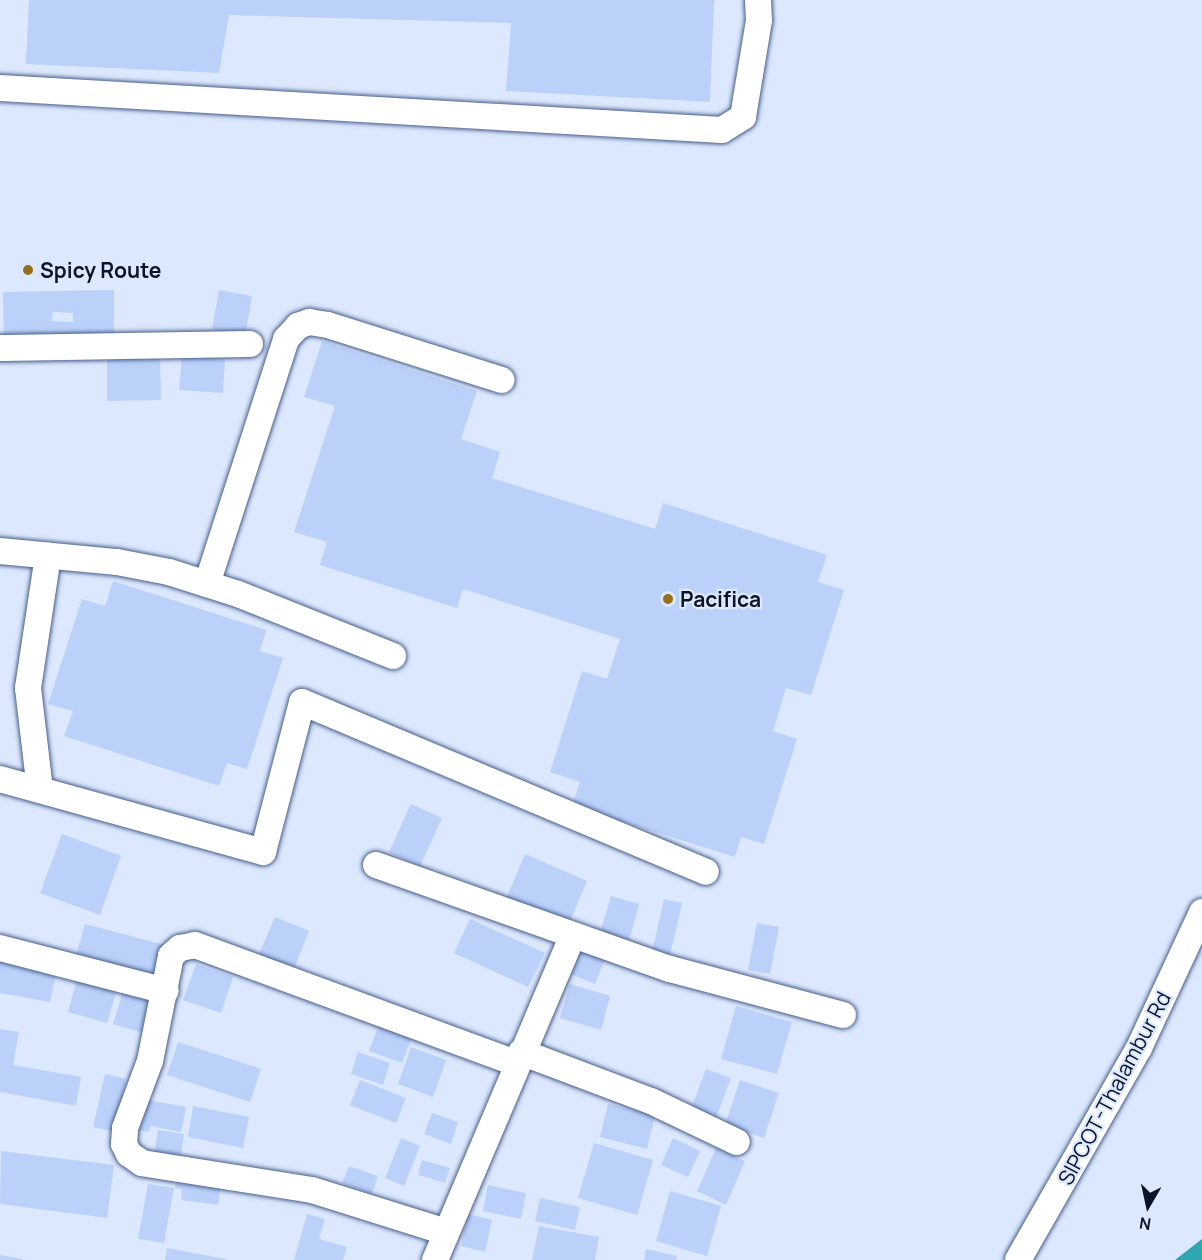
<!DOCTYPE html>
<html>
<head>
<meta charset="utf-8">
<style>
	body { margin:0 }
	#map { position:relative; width:1202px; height:1260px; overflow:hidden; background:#dce8fd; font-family:Manrope,sans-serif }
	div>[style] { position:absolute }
	.water>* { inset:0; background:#2da7b0 }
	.building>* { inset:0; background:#bbd1fa }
	.roads { filter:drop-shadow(0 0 2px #475e8b) drop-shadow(0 0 2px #475e8b) }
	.minor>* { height:26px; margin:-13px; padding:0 13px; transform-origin:13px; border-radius:13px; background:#fff }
	.dots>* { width:16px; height:16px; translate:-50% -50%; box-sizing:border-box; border:3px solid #dce8fd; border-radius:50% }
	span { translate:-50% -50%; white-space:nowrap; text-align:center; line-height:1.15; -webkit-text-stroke:4.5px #dce8fd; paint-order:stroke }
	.poi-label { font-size:21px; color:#0b1426; font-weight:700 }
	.left { translate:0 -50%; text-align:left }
	.street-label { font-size:21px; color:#0b1426 }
	.north { position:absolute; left:1118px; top:1176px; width:60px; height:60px; -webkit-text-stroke:4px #dce8fd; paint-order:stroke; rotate:189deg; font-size:16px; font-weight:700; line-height:24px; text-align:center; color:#0b1426 }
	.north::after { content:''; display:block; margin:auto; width:21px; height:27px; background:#0b1426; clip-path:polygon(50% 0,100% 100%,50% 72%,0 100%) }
</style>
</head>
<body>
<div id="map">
	<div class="water">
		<i style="clip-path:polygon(1202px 1239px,1202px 1260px,1175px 1260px)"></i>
	</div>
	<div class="building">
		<i style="clip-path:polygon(29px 0,714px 0,710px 102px,506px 91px,511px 23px,229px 15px,219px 73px,26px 64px)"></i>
		<i style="clip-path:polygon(evenodd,114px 290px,114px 342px,4px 344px,3px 292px,114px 290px,53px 312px,73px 313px,73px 322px,52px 321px,53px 312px)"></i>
		<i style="clip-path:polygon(219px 290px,252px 296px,245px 336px,212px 330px)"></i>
		<i style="clip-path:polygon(322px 341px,477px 391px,461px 439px,500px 452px,492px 478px,655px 529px,663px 503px,827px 555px,818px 582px,844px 590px,811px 695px,786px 688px,773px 731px,797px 739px,764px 844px,741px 837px,735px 857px,572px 806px,580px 782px,550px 772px,582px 671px,607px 679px,620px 639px,463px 589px,457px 608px,320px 565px,327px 542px,294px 532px,335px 406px,304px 397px)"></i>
		<i style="clip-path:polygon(160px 355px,161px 400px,107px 401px,107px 356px)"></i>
		<i style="clip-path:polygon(182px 356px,225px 359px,223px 393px,179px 390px)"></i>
		<i style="clip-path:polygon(113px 581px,266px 630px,260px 651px,283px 658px,247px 769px,227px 763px,219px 786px,64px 736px,73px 711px,48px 704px,82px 599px,105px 606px)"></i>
		<i style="clip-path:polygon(411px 804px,442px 818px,420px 866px,389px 852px)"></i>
		<i style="clip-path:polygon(62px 834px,121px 856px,100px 915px,40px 893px)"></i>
		<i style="clip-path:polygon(525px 854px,587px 881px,567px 928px,505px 901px)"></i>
		<i style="clip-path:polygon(611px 896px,639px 904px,629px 941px,600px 933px)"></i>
		<i style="clip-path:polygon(664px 899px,682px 903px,669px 960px,651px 956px)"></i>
		<i style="clip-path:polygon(275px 917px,309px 931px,294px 969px,259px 954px)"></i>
		<i style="clip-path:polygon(470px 919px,545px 953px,528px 987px,454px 953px)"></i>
		<i style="clip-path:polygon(757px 923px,779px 927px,770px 974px,748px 970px)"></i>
		<i style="clip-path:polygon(85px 924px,168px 946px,158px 981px,75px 959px)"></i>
		<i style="clip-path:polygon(583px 944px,607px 954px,595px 984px,571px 974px)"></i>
		<i style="clip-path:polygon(0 958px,57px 969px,50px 1002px,0 993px)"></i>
		<i style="clip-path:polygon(196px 964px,233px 977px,221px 1013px,183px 1000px)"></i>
		<i style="clip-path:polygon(79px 972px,119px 983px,107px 1023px,68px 1012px)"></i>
		<i style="clip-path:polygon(570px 984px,610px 996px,601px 1030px,560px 1018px)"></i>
		<i style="clip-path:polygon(125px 985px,159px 995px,147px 1034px,113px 1024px)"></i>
		<i style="clip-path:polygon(736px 1006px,792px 1022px,777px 1074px,721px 1059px)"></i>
		<i style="clip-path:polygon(381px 1019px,414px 1032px,402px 1063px,369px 1051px)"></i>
		<i style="clip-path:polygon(0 1029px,19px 1032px,13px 1065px,81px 1077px,76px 1106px,0 1092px)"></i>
		<i style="clip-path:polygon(178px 1042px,261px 1069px,250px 1102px,167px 1075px)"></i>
		<i style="clip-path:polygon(411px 1047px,446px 1060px,433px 1097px,398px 1084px)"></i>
		<i style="clip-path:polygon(358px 1052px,390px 1063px,383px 1085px,351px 1074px)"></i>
		<i style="clip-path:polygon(706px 1069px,731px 1078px,716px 1118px,691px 1109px)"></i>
		<i style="clip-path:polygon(105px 1074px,126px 1079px,115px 1132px,93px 1127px)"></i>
		<i style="clip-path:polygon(360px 1080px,406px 1098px,396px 1123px,350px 1105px)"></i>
		<i style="clip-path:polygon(740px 1080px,779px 1093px,764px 1138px,725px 1125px)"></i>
		<i style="clip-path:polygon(143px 1099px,186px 1107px,181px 1132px,150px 1126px,149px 1132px,137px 1130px)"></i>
		<i style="clip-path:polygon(608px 1104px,655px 1115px,647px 1149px,600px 1137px)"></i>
		<i style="clip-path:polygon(193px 1106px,249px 1117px,243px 1148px,188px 1137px)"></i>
		<i style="clip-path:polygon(432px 1113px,458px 1122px,451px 1144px,424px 1134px)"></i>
		<i style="clip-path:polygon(158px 1130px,184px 1134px,180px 1160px,154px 1156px)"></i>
		<i style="clip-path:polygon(401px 1138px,420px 1146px,404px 1186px,385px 1178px)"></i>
		<i style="clip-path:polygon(673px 1138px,700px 1151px,688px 1177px,661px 1165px)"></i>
		<i style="clip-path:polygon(594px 1143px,653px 1160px,637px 1215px,578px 1198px)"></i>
		<i style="clip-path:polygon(716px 1148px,745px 1161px,726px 1205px,697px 1191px)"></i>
		<i style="clip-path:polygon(1px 1151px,114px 1165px,107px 1218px,0 1204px)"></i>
		<i style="clip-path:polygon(422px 1160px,450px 1168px,445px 1183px,418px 1175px)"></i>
		<i style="clip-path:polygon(349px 1166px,378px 1176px,372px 1194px,342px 1183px)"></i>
		<i style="clip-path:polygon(176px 1180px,221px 1186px,218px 1205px,181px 1200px,182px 1189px,175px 1188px)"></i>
		<i style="clip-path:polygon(148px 1184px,174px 1188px,164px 1243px,138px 1239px)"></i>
		<i style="clip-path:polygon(488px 1185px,526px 1193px,521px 1219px,483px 1211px)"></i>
		<i style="clip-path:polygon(670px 1191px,721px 1206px,707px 1256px,656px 1241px)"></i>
		<i style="clip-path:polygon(540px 1198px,580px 1207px,575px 1230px,535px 1221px)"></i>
		<i style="clip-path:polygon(307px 1214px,325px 1219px,319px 1239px,347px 1247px,343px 1260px,294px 1260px)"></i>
		<i style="clip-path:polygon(468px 1214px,492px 1220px,485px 1252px,461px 1246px)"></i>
		<i style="clip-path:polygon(539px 1226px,599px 1237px,595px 1260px,532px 1260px)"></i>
		<i style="clip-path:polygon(167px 1248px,226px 1259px,226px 1260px,165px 1260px)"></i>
		<i style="clip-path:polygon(646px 1249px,677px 1256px,676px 1260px,644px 1260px)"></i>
		<i style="clip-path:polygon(0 1255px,23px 1259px,23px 1260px,0 1260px)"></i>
	</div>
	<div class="roads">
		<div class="minor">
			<i style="left:0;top:88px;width:723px;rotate:3.33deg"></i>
			<i style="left:722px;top:130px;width:25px;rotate:-32deg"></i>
			<i style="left:743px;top:117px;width:98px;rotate:-80.6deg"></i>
			<i style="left:759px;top:20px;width:20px;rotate:-93deg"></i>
			<i style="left:0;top:348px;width:250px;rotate:-0.9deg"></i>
			<i style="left:0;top:551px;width:118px;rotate:5.4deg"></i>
			<i style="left:117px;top:562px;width:53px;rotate:10.9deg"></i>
			<i style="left:169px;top:572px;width:72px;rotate:17.7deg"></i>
			<i style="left:238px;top:594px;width:167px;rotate:21.8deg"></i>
			<i style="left:207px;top:584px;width:257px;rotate:-72.1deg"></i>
			<i style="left:286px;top:339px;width:18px;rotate:-47deg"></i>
			<i style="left:298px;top:326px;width:12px;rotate:-20deg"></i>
			<i style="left:309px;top:322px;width:19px;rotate:9deg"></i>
			<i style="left:328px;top:325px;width:182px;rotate:17.6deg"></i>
			<i style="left:0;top:779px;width:273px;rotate:15.5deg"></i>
			<i style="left:263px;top:852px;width:155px;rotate:-75.4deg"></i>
			<i style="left:302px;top:702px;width:438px;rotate:22.8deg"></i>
			<i style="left:40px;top:790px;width:103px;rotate:-96.7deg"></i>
			<i style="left:28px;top:688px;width:134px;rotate:-81.4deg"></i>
			<i style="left:376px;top:865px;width:312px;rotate:19.5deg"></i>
			<i style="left:670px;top:969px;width:179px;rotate:14.9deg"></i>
			<i style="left:0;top:948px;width:171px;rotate:14.5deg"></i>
			<i style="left:521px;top:1052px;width:139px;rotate:20.7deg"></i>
			<i style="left:651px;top:1101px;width:95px;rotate:25.5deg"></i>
			<i style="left:446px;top:1232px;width:140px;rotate:-162.6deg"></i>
			<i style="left:312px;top:1190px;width:172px;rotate:-171deg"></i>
			<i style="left:142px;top:1163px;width:16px;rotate:-145deg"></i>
			<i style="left:129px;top:1154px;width:11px;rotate:-117deg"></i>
			<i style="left:124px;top:1144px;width:16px;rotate:-86deg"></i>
			<i style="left:125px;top:1128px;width:72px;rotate:-69.5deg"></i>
			<i style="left:150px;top:1061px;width:107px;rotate:-78.7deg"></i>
			<i style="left:171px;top:956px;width:12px;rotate:-42deg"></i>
			<i style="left:180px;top:948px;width:15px;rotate:-11deg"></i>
			<i style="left:195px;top:945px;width:342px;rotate:20.2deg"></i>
			<i style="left:435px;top:1260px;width:351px;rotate:-67deg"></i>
			<i style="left:1018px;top:1260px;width:244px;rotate:-60.3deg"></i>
			<i style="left:1139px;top:1048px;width:150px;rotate:-65.1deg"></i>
		</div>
	</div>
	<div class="dots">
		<i style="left:28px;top:270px;background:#956f19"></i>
		<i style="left:668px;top:599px;background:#956f19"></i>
	</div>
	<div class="poi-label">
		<span class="left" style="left:40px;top:270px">Spicy Route</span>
		<span class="left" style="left:680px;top:599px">Pacifica</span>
	</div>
	<div class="street-label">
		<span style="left:1114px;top:1088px;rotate:-62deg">SIPCOT-Thalambur Rd</span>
	</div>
	<div class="north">N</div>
</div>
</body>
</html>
